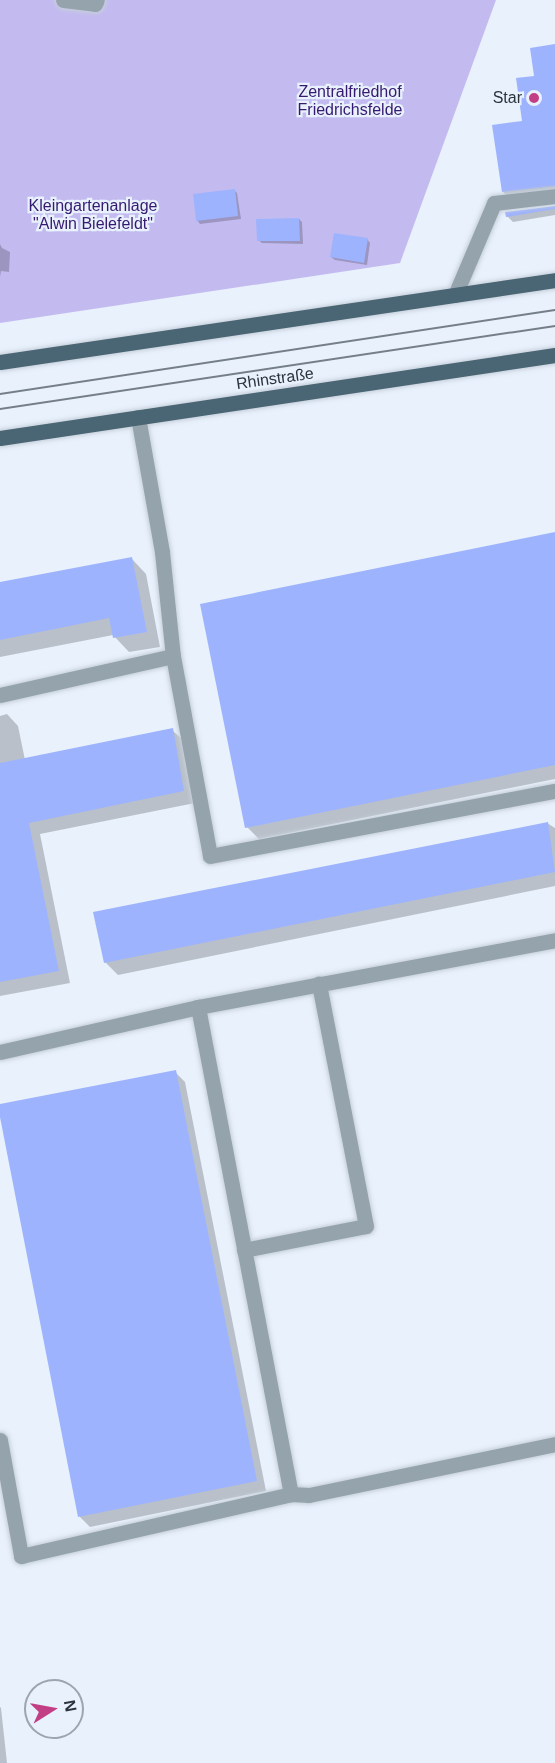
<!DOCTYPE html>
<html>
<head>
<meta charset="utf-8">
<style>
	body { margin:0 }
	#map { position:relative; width:555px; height:1763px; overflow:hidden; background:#e8f1fc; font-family:Arial,sans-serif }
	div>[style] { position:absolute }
	.green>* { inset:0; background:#c3bbf0 }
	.shadow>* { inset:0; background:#0003 }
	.building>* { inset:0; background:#9eb3fd }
	.roads { filter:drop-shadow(0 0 2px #c6cfda) drop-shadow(0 0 2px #c6cfda) }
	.minor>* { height:15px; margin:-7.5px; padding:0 7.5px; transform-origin:7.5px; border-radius:7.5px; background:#95a4ac }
	.major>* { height:15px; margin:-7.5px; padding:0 7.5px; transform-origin:7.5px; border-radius:7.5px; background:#4a6573 }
	.tram>* { height:1.5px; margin:-0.75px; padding:0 0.75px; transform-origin:0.75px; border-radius:0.75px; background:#757f89 }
	.dots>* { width:16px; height:16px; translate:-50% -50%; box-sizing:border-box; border:3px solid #e8f1fc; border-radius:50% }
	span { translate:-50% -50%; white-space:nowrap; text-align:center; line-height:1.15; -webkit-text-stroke:4.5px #e8f1fc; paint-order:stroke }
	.park-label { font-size:16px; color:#361a70 }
	.poi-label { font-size:16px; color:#2a343e }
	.right { translate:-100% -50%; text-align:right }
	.street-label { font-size:16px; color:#2a343e }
	.north { position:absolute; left:24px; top:1679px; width:60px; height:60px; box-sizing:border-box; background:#e8f1fc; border:2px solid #9ca5b0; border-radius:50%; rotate:79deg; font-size:16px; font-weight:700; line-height:24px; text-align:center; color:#2a343e }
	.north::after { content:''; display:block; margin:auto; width:21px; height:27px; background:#c23f86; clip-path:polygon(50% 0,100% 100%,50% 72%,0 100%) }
</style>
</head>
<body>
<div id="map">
	<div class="green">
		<i style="clip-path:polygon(0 0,496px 0,400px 263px,0 323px)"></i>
	</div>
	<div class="shadow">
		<i style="clip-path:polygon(555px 46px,555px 192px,509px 197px,503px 192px,536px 77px)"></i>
		<i style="clip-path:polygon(234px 190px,237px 193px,241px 219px,200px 224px,197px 220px)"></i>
		<i style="clip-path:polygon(555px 207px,555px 215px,513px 222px,507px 216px)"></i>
		<i style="clip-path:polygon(299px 219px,302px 222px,303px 244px,262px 243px,258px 240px)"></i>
		<i style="clip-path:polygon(367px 239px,370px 243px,367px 265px,335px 260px,331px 257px)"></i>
		<i style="clip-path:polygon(0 244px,2px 248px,10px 252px,9px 272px,1px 271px,0 277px)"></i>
		<i style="clip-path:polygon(555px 533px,555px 779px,259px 839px,247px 827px)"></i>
		<i style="clip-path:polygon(132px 559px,146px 574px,160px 647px,129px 652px,113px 635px,0 657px,0 584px)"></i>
		<i style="clip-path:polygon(7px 714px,18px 726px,25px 760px,172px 730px,184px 741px,195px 803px,40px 834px,70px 983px,0 996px,0 716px)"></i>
		<i style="clip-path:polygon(547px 823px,555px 828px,555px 886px,118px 975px,106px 963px,95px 913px)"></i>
		<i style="clip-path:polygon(175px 1072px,185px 1082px,266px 1491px,90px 1527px,80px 1517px,0 1106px)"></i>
		<i style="clip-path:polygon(0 1707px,1px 1708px,7px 1763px,0 1763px)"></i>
	</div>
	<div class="building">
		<i style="clip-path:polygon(555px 44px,555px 186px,502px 192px,492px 125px,522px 121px,516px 78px,534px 76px,530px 48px)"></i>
		<i style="clip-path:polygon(235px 189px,238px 216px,196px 221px,193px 194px)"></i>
		<i style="clip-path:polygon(555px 206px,555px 209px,506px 217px,505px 212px)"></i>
		<i style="clip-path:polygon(299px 218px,300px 241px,257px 241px,256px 219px)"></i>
		<i style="clip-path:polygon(334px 233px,368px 238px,364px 263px,330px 257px)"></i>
		<i style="clip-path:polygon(555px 532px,555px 765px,245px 828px,200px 604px)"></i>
		<i style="clip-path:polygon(132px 557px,147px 632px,113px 638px,109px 618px,0 640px,0 582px)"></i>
		<i style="clip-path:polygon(173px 728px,184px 791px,29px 823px,59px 971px,0 982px,0 763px)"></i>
		<i style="clip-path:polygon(548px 822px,555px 872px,104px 963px,93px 912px)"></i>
		<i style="clip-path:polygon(176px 1070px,257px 1481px,78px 1517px,0 1117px,0 1104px)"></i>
	</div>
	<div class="roads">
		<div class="minor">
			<i style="left:63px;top:0;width:32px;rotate:7deg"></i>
			<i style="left:95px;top:4px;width:4px;rotate:-63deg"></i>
			<i style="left:455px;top:295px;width:100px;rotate:-67deg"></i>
			<i style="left:494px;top:203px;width:61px;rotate:-6.5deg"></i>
			<i style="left:138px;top:417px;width:137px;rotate:79.9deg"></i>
			<i style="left:162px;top:552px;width:105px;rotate:84deg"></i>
			<i style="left:173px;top:656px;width:203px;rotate:79.5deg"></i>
			<i style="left:210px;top:856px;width:351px;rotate:-10.7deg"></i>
			<i style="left:0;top:695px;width:177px;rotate:-12.7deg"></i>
			<i style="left:198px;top:1007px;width:496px;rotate:79.2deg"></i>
			<i style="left:0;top:1052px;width:203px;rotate:-12.8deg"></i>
			<i style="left:198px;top:1007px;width:363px;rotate:-10.6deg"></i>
			<i style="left:244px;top:1250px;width:124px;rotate:-11.1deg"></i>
			<i style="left:366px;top:1226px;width:247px;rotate:-101deg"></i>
			<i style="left:0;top:1440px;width:118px;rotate:79.7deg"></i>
			<i style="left:21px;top:1556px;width:277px;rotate:-12.9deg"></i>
			<i style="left:291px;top:1494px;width:18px;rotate:3deg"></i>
			<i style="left:309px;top:1495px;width:251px;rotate:-11.7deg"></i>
		</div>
		<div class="major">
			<i style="left:0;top:362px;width:561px;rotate:-8.4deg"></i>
			<i style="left:0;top:438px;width:561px;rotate:-8.51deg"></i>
		</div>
	</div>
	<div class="tram">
		<i style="left:0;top:394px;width:561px;rotate:-8.61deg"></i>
		<i style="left:0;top:409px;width:561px;rotate:-8.51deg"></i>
	</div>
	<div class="dots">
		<i style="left:534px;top:98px;background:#c23f86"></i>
	</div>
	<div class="park-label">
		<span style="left:350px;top:101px">Zentralfriedhof<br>Friedrichsfelde</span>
		<span style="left:93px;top:215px">Kleingartenanlage<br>"Alwin Bielefeldt"</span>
	</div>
	<div class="poi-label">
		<span class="right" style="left:522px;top:98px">Star</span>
	</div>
	<div class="street-label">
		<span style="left:275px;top:379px;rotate:-8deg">Rhinstraße</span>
	</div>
	<div class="north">N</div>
</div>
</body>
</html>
